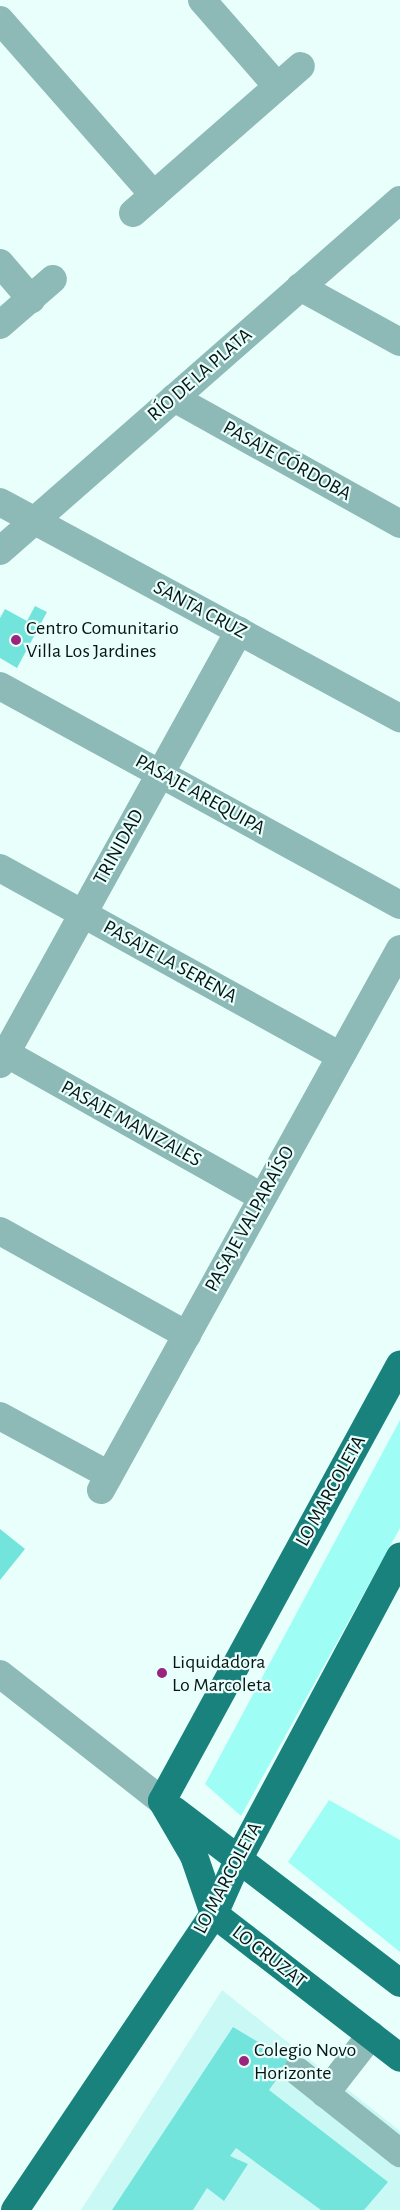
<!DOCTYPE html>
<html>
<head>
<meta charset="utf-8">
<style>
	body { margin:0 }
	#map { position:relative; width:400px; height:2210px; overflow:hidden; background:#e9fffc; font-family:"Alegreya Sans",sans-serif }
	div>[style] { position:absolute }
	.built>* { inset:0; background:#caf9f5 }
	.green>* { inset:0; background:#9efef6 }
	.building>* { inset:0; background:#72e4dc }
	.minor>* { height:28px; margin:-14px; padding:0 14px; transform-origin:14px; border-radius:14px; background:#8db9b6 }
	.major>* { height:28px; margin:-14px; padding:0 14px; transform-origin:14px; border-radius:14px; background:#19827d }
	.dots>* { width:14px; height:14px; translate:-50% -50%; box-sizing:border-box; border:2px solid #e9fffc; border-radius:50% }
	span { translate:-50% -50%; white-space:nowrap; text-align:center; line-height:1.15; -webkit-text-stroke:4.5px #e9fffc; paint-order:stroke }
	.street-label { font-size:20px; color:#081514 }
	.poi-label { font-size:20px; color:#081514 }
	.left { translate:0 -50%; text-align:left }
</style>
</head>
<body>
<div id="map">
	<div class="built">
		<i style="clip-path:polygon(222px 1990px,400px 2131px,400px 2210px,81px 2210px)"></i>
	</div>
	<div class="green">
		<i style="clip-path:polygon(400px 1420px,400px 1528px,241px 1816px,205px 1784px)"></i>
		<i style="clip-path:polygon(329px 1800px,400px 1840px,400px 1952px,288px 1862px)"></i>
	</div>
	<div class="building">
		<i style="clip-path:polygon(35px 606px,47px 612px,17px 668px,0 658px,0 618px,5px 609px,27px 621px)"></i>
		<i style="clip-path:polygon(0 1529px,25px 1549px,0 1580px)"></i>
		<i style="clip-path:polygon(233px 2027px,290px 2061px,269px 2090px,388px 2182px,364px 2210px,321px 2210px,236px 2148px,230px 2156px,248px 2164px,224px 2201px,207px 2188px,193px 2210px,112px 2210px)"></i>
	</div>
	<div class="minor">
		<i style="left:202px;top:0;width:114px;rotate:48.9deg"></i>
		<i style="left:0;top:20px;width:233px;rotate:48.7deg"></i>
		<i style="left:133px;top:213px;width:223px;rotate:-41.2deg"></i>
		<i style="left:0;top:263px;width:48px;rotate:49.3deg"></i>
		<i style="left:300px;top:287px;width:114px;rotate:28.8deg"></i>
		<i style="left:0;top:325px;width:70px;rotate:-41deg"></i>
		<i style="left:174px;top:398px;width:259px;rotate:29.1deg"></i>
		<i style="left:0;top:502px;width:455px;rotate:28.4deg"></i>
		<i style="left:0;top:551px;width:532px;rotate:-41.27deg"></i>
		<i style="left:0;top:686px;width:456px;rotate:28.7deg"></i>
		<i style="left:0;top:868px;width:389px;rotate:28.9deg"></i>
		<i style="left:0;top:1050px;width:300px;rotate:29.3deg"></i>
		<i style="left:0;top:1064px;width:495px;rotate:-61.1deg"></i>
		<i style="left:0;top:1231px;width:214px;rotate:29.1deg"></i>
		<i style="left:0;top:1416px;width:124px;rotate:28.4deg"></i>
		<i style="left:101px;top:1490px;width:618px;rotate:-61.07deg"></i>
		<i style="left:0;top:1674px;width:206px;rotate:38.1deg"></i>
		<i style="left:297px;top:2071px;width:132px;rotate:38.5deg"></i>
		<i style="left:325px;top:2094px;width:75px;rotate:-52.1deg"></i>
	</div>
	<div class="major">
		<i style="left:162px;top:1801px;width:497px;rotate:-61.4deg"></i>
		<i style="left:162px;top:1801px;width:64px;rotate:59.8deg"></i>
		<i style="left:194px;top:1856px;width:61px;rotate:71deg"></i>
		<i style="left:214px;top:1914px;width:235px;rotate:37.7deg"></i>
		<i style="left:174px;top:1810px;width:285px;rotate:37.4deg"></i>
		<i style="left:15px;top:2210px;width:357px;rotate:-56.1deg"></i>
		<i style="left:214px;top:1914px;width:59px;rotate:-66deg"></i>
		<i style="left:238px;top:1860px;width:344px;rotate:-61.9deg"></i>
	</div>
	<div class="dots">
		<i style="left:16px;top:640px;background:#9b247e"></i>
		<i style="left:162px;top:1673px;background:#9b247e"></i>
		<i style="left:244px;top:2061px;background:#9b247e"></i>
	</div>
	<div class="street-label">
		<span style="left:200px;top:375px;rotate:-41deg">RÍO DE LA PLATA</span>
		<span style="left:287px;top:461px;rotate:29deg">PASAJE CÓRDOBA</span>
		<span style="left:200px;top:610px;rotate:28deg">SANTA CRUZ</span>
		<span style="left:200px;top:795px;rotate:29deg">PASAJE AREQUIPA</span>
		<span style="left:119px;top:847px;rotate:-61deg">TRINIDAD</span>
		<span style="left:170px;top:962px;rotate:29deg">PASAJE LA SERENA</span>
		<span style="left:131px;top:1124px;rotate:29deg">PASAJE MANIZALES</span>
		<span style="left:250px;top:1219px;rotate:-61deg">PASAJE VALPARAÍSO</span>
		<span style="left:331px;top:1491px;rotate:-61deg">LO MARCOLETA</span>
		<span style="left:228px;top:1878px;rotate:-62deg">LO MARCOLETA</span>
		<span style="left:269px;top:1957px;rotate:38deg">LO CRUZAT</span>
	</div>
	<div class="poi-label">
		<span class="left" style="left:26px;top:640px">Centro Comunitario<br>Villa Los Jardines</span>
		<span class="left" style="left:172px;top:1674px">Liquidadora<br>Lo Marcoleta</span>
		<span class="left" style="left:254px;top:2062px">Colegio Novo<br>Horizonte</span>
	</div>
</div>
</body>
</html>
